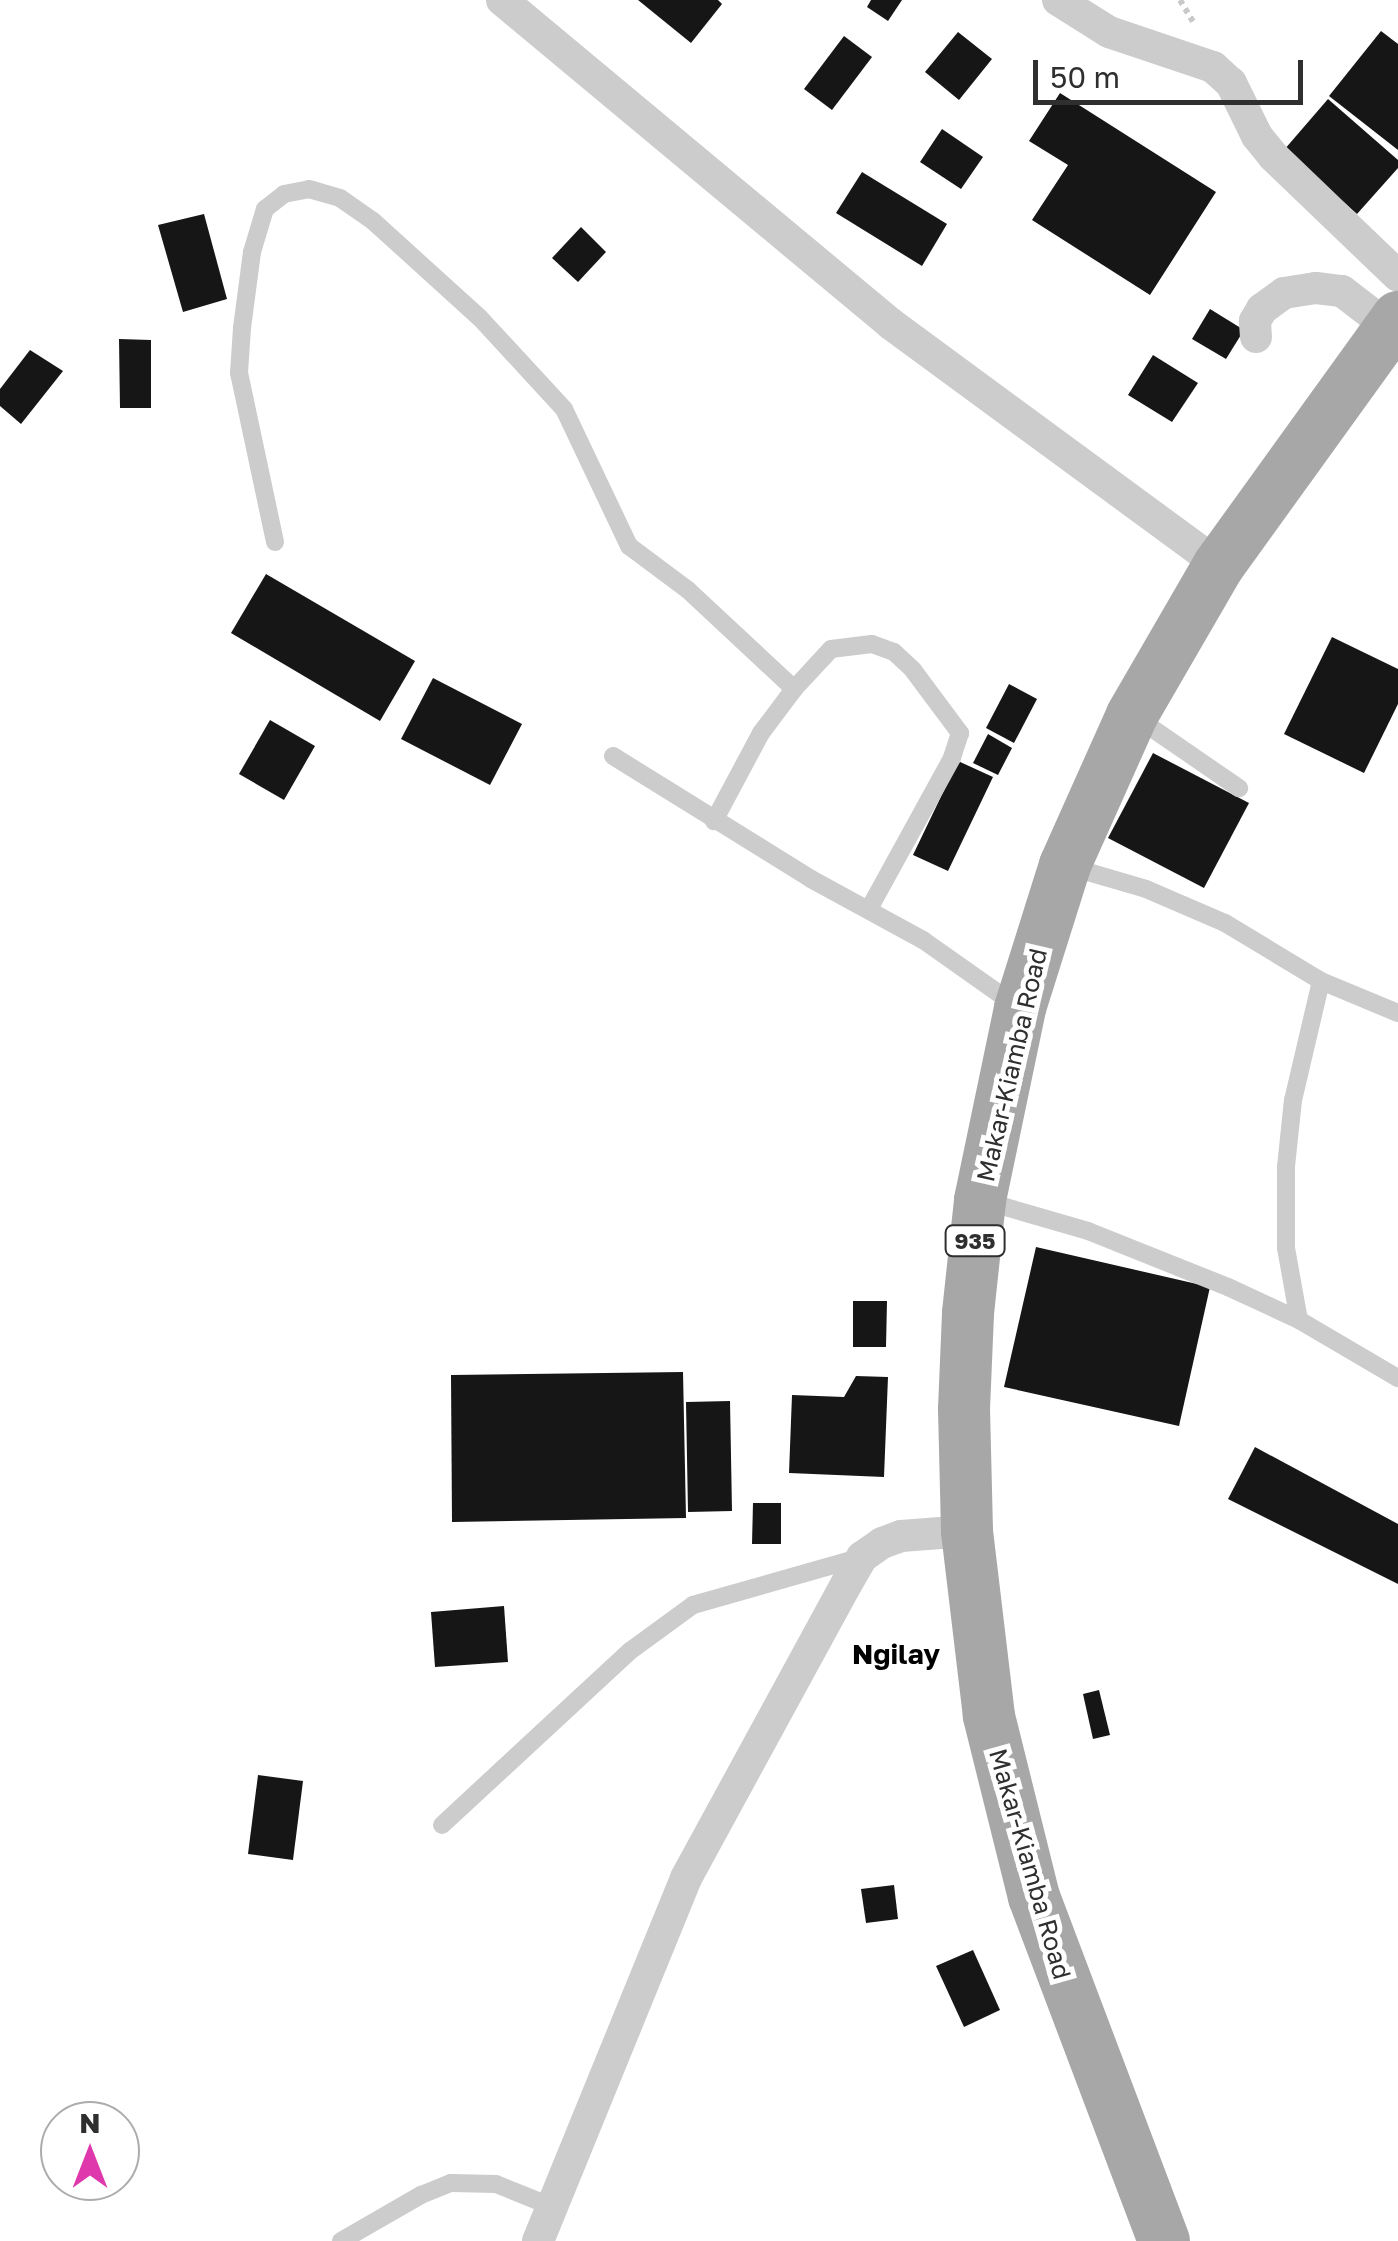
<!DOCTYPE html>
<html>
<head>
<meta charset="utf-8">
<style>
	body { margin:0 }
	#map { position:relative; width:1398px; height:2241px; overflow:hidden; background:#fff; font-family:"Golos Text",sans-serif }
	div>[style] { position:absolute }
	.building>* { inset:0; background:#161616 }
	.path>* { height:6px; margin-top:-3px; transform-origin:0; background:repeating-linear-gradient(90deg,#c9c9c9 0 5px,transparent 0 10px) }
	.service>* { height:18px; margin:-9px; padding:0 9px; transform-origin:9px; border-radius:9px; background:#ccc }
	.minor>* { height:32px; margin:-16px; padding:0 16px; transform-origin:16px; border-radius:16px; background:#ccc }
	.primary>* { height:52px; margin:-26px; padding:0 26px; transform-origin:26px; border-radius:26px; background:#a7a7a7 }
	span { translate:-50% -50%; white-space:nowrap; text-align:center; line-height:1.15; -webkit-text-stroke:10px #fff; paint-order:stroke }
	.shield-label span { padding:2px 8px; background:#fff; border:2px solid; border-radius:8px; -webkit-text-stroke-width:0 }
	.shield-label { font-size:22px; color:#2f2f2f; font-weight:700 }
	.street-label { font-size:25px; color:#2f2f2f }
	.neighbourhood-label { font-size:28px; color:#000; font-weight:700 }
	.north { position:absolute; left:40px; top:2101px; width:100px; height:100px; box-sizing:border-box; background:#fff; border:2px solid #acacac; border-radius:50%; rotate:0deg; font-size:28px; font-weight:700; line-height:40px; text-align:center; color:#2f2f2f }
	.north::after { content:''; display:block; margin:auto; width:35px; height:45px; background:#df38ac; clip-path:polygon(50% 0,100% 100%,50% 72%,0 100%) }
	.scale { position:absolute; left:1033px; top:60px; width:270px; height:45px; box-sizing:border-box; border:5px solid #2f2f2f; border-top:0; padding-left:12px; font-size:30px; line-height:35px; white-space:nowrap; color:#2f2f2f; -webkit-text-stroke:8px #fff; paint-order:stroke }
</style>
</head>
<body>
<div id="map">
	<div class="building">
		<i style="clip-path:polygon(638px 0,718px 0,722px 4px,691px 43px)"></i>
		<i style="clip-path:polygon(871px 0,902px 0,888px 21px,867px 7px)"></i>
		<i style="clip-path:polygon(1381px 31px,1398px 44px,1398px 150px,1329px 96px)"></i>
		<i style="clip-path:polygon(958px 32px,992px 59px,959px 100px,925px 72px)"></i>
		<i style="clip-path:polygon(844px 36px,872px 57px,832px 110px,804px 89px)"></i>
		<i style="clip-path:polygon(1060px 93px,1216px 192px,1150px 295px,1032px 220px,1068px 165px,1029px 141px)"></i>
		<i style="clip-path:polygon(1328px 99px,1398px 160px,1398px 168px,1357px 214px,1284px 150px)"></i>
		<i style="clip-path:polygon(942px 129px,983px 157px,961px 189px,920px 162px)"></i>
		<i style="clip-path:polygon(862px 172px,947px 224px,922px 266px,836px 213px)"></i>
		<i style="clip-path:polygon(204px 214px,227px 299px,183px 312px,158px 225px)"></i>
		<i style="clip-path:polygon(581px 227px,606px 252px,578px 282px,552px 258px)"></i>
		<i style="clip-path:polygon(1210px 309px,1244px 330px,1226px 359px,1192px 339px)"></i>
		<i style="clip-path:polygon(119px 339px,151px 340px,151px 408px,120px 408px)"></i>
		<i style="clip-path:polygon(30px 350px,63px 371px,21px 424px,0 406px,0 389px)"></i>
		<i style="clip-path:polygon(1153px 355px,1198px 383px,1172px 422px,1128px 395px)"></i>
		<i style="clip-path:polygon(266px 574px,415px 661px,380px 721px,231px 633px)"></i>
		<i style="clip-path:polygon(1332px 637px,1398px 669px,1398px 704px,1364px 773px,1284px 734px)"></i>
		<i style="clip-path:polygon(433px 678px,522px 724px,490px 785px,401px 739px)"></i>
		<i style="clip-path:polygon(1009px 684px,1037px 699px,1014px 743px,986px 728px)"></i>
		<i style="clip-path:polygon(270px 720px,315px 746px,284px 800px,239px 774px)"></i>
		<i style="clip-path:polygon(988px 734px,1012px 748px,998px 775px,973px 763px)"></i>
		<i style="clip-path:polygon(1153px 753px,1249px 803px,1204px 888px,1108px 838px)"></i>
		<i style="clip-path:polygon(958px 761px,993px 777px,948px 871px,913px 855px)"></i>
		<i style="clip-path:polygon(1036px 1247px,1210px 1287px,1179px 1426px,1004px 1387px)"></i>
		<i style="clip-path:polygon(853px 1301px,887px 1301px,886px 1347px,853px 1347px)"></i>
		<i style="clip-path:polygon(683px 1372px,686px 1518px,452px 1522px,451px 1375px)"></i>
		<i style="clip-path:polygon(856px 1376px,888px 1377px,884px 1477px,789px 1473px,792px 1395px,844px 1397px)"></i>
		<i style="clip-path:polygon(730px 1401px,732px 1511px,688px 1512px,686px 1402px)"></i>
		<i style="clip-path:polygon(1255px 1447px,1398px 1524px,1398px 1584px,1228px 1499px)"></i>
		<i style="clip-path:polygon(753px 1503px,781px 1503px,781px 1544px,752px 1544px)"></i>
		<i style="clip-path:polygon(504px 1606px,508px 1662px,435px 1667px,431px 1612px)"></i>
		<i style="clip-path:polygon(1099px 1690px,1110px 1735px,1093px 1739px,1083px 1694px)"></i>
		<i style="clip-path:polygon(258px 1775px,303px 1781px,293px 1860px,248px 1854px)"></i>
		<i style="clip-path:polygon(894px 1885px,898px 1919px,866px 1923px,861px 1889px)"></i>
		<i style="clip-path:polygon(973px 1950px,1000px 2010px,964px 2027px,936px 1966px)"></i>
	</div>
	<div class="path">
		<i style="left:1180px;top:0;width:29px;rotate:59deg"></i>
	</div>
	<div class="service">
		<i style="left:275px;top:542px;width:173px;rotate:-102deg"></i>
		<i style="left:239px;top:373px;width:45px;rotate:-86.2deg"></i>
		<i style="left:242px;top:328px;width:77px;rotate:-82.5deg"></i>
		<i style="left:252px;top:252px;width:45px;rotate:-73.2deg"></i>
		<i style="left:265px;top:209px;width:24px;rotate:-38deg"></i>
		<i style="left:284px;top:194px;width:25px;rotate:-11deg"></i>
		<i style="left:309px;top:189px;width:32px;rotate:16deg"></i>
		<i style="left:340px;top:198px;width:40px;rotate:34.9deg"></i>
		<i style="left:373px;top:221px;width:144px;rotate:42.2deg"></i>
		<i style="left:480px;top:318px;width:124px;rotate:47.3deg"></i>
		<i style="left:564px;top:409px;width:152px;rotate:64.6deg"></i>
		<i style="left:629px;top:546px;width:74px;rotate:36.7deg"></i>
		<i style="left:688px;top:590px;width:145px;rotate:43deg"></i>
		<i style="left:794px;top:689px;width:55px;rotate:126.9deg"></i>
		<i style="left:761px;top:733px;width:100px;rotate:118.1deg"></i>
		<i style="left:794px;top:689px;width:54px;rotate:-47.2deg"></i>
		<i style="left:831px;top:649px;width:41px;rotate:-7deg"></i>
		<i style="left:872px;top:644px;width:23px;rotate:20deg"></i>
		<i style="left:894px;top:652px;width:26px;rotate:43deg"></i>
		<i style="left:913px;top:670px;width:79px;rotate:53.3deg"></i>
		<i style="left:960px;top:733px;width:26px;rotate:108deg"></i>
		<i style="left:952px;top:758px;width:172px;rotate:118.8deg"></i>
		<i style="left:1137px;top:718px;width:124px;rotate:34.5deg"></i>
		<i style="left:613px;top:756px;width:233px;rotate:31.8deg"></i>
		<i style="left:811px;top:879px;width:128px;rotate:28.6deg"></i>
		<i style="left:923px;top:940px;width:113px;rotate:35.2deg"></i>
		<i style="left:1071px;top:867px;width:78px;rotate:16.3deg"></i>
		<i style="left:1146px;top:889px;width:86px;rotate:23.3deg"></i>
		<i style="left:1225px;top:923px;width:112px;rotate:31.1deg"></i>
		<i style="left:1321px;top:981px;width:122px;rotate:103.2deg"></i>
		<i style="left:1293px;top:1100px;width:67px;rotate:96deg"></i>
		<i style="left:1286px;top:1167px;width:81px;rotate:90deg"></i>
		<i style="left:1286px;top:1248px;width:73px;rotate:79.8deg"></i>
		<i style="left:1321px;top:981px;width:83px;rotate:22.6deg"></i>
		<i style="left:985px;top:1201px;width:107px;rotate:16.2deg"></i>
		<i style="left:1088px;top:1231px;width:151px;rotate:21.8deg"></i>
		<i style="left:1228px;top:1287px;width:78px;rotate:24.9deg"></i>
		<i style="left:1299px;top:1320px;width:115px;rotate:30.4deg"></i>
		<i style="left:442px;top:1825px;width:256px;rotate:-42.8deg"></i>
		<i style="left:630px;top:1651px;width:78px;rotate:-36.1deg"></i>
		<i style="left:693px;top:1605px;width:176px;rotate:-15.9deg"></i>
		<i style="left:341px;top:2241px;width:92px;rotate:-29.9deg"></i>
		<i style="left:421px;top:2195px;width:32px;rotate:-22deg"></i>
		<i style="left:451px;top:2183px;width:45px;rotate:1.3deg"></i>
		<i style="left:496px;top:2184px;width:61px;rotate:22deg"></i>
	</div>
	<div class="minor">
		<i style="left:502px;top:0;width:506px;rotate:39.79deg"></i>
		<i style="left:891px;top:324px;width:407px;rotate:36.3deg"></i>
		<i style="left:1058px;top:0;width:60px;rotate:32.1deg"></i>
		<i style="left:1109px;top:32px;width:110px;rotate:18.6deg"></i>
		<i style="left:1213px;top:67px;width:24px;rotate:42deg"></i>
		<i style="left:1231px;top:83px;width:59px;rotate:63.9deg"></i>
		<i style="left:1257px;top:136px;width:26px;rotate:51deg"></i>
		<i style="left:1273px;top:156px;width:173px;rotate:43.8deg"></i>
		<i style="left:1256px;top:337px;width:16px;rotate:-94deg"></i>
		<i style="left:1255px;top:321px;width:14px;rotate:-60deg"></i>
		<i style="left:1262px;top:309px;width:27px;rotate:-36deg"></i>
		<i style="left:1284px;top:293px;width:32px;rotate:-9deg"></i>
		<i style="left:1316px;top:288px;width:26px;rotate:7deg"></i>
		<i style="left:1342px;top:291px;width:61px;rotate:37.6deg"></i>
		<i style="left:538px;top:2241px;width:392px;rotate:-67.8deg"></i>
		<i style="left:686px;top:1878px;width:336px;rotate:-61.4deg"></i>
		<i style="left:847px;top:1583px;width:30px;rotate:-60deg"></i>
		<i style="left:862px;top:1557px;width:24px;rotate:-35deg"></i>
		<i style="left:882px;top:1543px;width:20px;rotate:-20deg"></i>
		<i style="left:901px;top:1536px;width:66px;rotate:-4.3deg"></i>
	</div>
	<div class="primary">
		<i style="left:1164px;top:2241px;width:368px;rotate:-110.7deg"></i>
		<i style="left:1034px;top:1897px;width:187px;rotate:-104deg"></i>
		<i style="left:989px;top:1716px;width:186px;rotate:-96.8deg"></i>
		<i style="left:967px;top:1531px;width:122px;rotate:-91.4deg"></i>
		<i style="left:964px;top:1409px;width:96px;rotate:-87.6deg"></i>
		<i style="left:968px;top:1313px;width:114px;rotate:-83.9deg"></i>
		<i style="left:980px;top:1200px;width:196px;rotate:-78.2deg"></i>
		<i style="left:1020px;top:1008px;width:150px;rotate:-72.5deg"></i>
		<i style="left:1065px;top:865px;width:164px;rotate:-65.9deg"></i>
		<i style="left:1132px;top:715px;width:173px;rotate:-59.9deg"></i>
		<i style="left:1219px;top:565px;width:306px;rotate:-54.2deg"></i>
	</div>
	<div class="shield-label">
		<span style="left:975px;top:1241px">935</span>
	</div>
	<div class="street-label">
		<span style="left:1012px;top:1065px;rotate:-77deg">Makar-Kiamba Road</span>
		<span style="left:1030px;top:1864px;rotate:74deg">Makar-Kiamba Road</span>
	</div>
	<div class="neighbourhood-label">
		<span style="left:896px;top:1654px">Ngilay</span>
	</div>
	<div class="north">N</div>
	<div class="scale">50 m</div>
</div>
</body>
</html>
